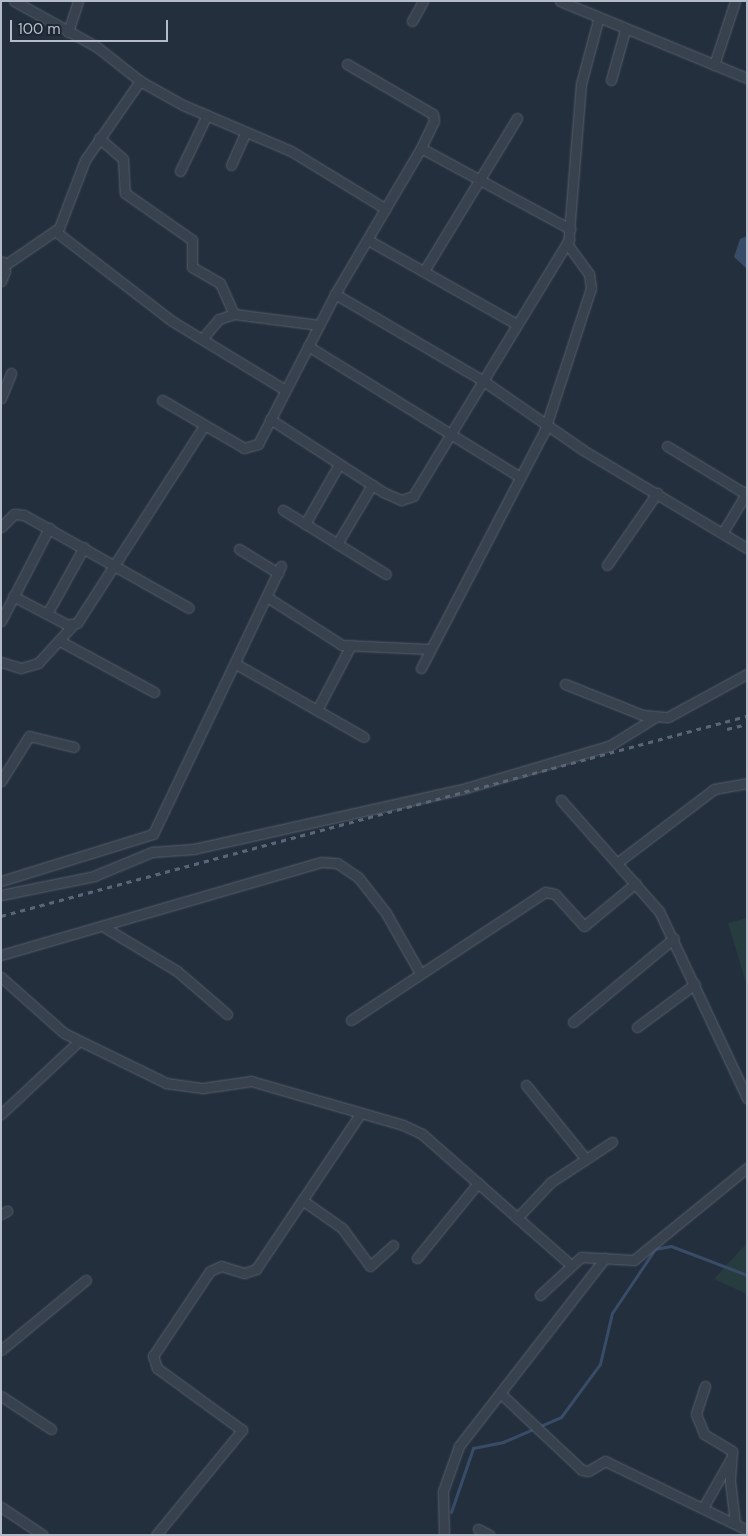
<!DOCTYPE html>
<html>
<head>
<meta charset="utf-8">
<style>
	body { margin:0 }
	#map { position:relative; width:748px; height:1536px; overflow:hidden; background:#242f3e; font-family:"DM Sans",sans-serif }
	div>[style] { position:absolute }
	.green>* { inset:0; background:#263c3f }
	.water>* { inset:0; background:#394c67 }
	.stream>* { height:3px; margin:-1.5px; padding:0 1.5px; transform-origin:1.5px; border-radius:1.5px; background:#394c67 }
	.roads { filter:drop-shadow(0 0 1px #565f6c) drop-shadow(0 0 1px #565f6c) }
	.minor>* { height:9px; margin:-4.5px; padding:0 4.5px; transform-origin:4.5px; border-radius:4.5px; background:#38414e }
	.rail>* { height:3px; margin-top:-1.5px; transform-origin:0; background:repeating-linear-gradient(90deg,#5a6575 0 5px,transparent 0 10px) }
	span { translate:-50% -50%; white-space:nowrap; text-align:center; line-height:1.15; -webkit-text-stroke:4.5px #1d2633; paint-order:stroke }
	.frame { position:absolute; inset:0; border:2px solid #b4bcc9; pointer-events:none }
	.scale { position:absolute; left:10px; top:20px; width:158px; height:22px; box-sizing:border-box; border:2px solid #b4bcc9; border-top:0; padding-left:6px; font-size:15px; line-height:18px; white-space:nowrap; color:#b4bcc9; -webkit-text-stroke:4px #1d2633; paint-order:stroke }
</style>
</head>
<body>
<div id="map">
	<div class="green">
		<i style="clip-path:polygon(747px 918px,747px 986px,728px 923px)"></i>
		<i style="clip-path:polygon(747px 1243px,747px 1294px,714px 1279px)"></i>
	</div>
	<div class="water">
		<i style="clip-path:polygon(747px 236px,747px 269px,734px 257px,740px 239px)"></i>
	</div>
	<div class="stream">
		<i style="left:451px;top:1512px;width:68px;rotate:-71deg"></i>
		<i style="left:473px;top:1448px;width:31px;rotate:-11deg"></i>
		<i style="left:503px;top:1442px;width:63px;rotate:-23.3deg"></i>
		<i style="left:561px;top:1417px;width:66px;rotate:-53.7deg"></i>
		<i style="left:600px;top:1364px;width:52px;rotate:-76.8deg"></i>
		<i style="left:612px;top:1313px;width:77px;rotate:-56.1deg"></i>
		<i style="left:655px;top:1249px;width:16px;rotate:-11deg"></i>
		<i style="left:671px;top:1246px;width:81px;rotate:20.9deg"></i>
	</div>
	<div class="roads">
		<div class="minor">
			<i style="left:14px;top:1px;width:95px;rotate:29deg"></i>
			<i style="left:97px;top:47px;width:55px;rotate:38.3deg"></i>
			<i style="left:140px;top:81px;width:49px;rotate:29.2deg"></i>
			<i style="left:183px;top:105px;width:117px;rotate:23.1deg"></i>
			<i style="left:291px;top:151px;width:111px;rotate:31.4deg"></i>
			<i style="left:560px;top:1px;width:202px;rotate:22.4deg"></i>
			<i style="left:412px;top:21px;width:23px;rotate:-61deg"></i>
			<i style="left:68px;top:32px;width:33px;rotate:-72deg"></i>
			<i style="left:347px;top:64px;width:99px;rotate:30.2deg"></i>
			<i style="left:433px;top:114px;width:7px;rotate:82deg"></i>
			<i style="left:434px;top:121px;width:30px;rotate:116deg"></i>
			<i style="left:714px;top:65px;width:67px;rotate:-71.8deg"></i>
			<i style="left:611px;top:80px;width:52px;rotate:-74.4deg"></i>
			<i style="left:99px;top:138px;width:32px;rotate:41deg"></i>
			<i style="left:123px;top:159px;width:34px;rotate:87deg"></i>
			<i style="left:125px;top:193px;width:82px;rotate:35deg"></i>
			<i style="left:192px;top:240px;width:27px;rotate:90deg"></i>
			<i style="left:192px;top:267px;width:32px;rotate:30deg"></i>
			<i style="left:220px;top:283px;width:34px;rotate:66deg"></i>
			<i style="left:231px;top:165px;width:36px;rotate:-66deg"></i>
			<i style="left:180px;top:171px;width:62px;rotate:-64.3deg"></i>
			<i style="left:55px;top:231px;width:148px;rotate:37.6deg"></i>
			<i style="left:172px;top:321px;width:131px;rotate:31.3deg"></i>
			<i style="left:368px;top:240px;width:169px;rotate:29.5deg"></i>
			<i style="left:5px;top:265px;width:65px;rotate:-34.4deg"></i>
			<i style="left:59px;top:228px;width:73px;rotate:-69.1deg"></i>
			<i style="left:85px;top:160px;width:96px;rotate:-55.2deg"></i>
			<i style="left:424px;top:271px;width:179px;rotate:-58.7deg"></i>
			<i style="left:1px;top:281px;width:11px;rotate:-68deg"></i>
			<i style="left:5px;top:271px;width:10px;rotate:-107deg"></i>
			<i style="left:335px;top:294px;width:170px;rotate:30.3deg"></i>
			<i style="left:482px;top:380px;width:123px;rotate:34.7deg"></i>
			<i style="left:583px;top:450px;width:191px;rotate:30.9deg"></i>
			<i style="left:202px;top:339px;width:26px;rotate:-50deg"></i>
			<i style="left:219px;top:319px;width:16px;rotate:-18deg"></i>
			<i style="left:234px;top:314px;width:86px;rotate:7.4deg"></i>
			<i style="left:308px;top:346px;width:249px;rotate:31.7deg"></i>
			<i style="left:1px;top:398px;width:27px;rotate:-68deg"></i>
			<i style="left:162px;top:400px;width:95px;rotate:30.3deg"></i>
			<i style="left:244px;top:448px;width:15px;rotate:-16deg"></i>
			<i style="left:258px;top:444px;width:169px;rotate:-62.8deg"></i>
			<i style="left:335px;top:294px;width:169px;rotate:-59.5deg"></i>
			<i style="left:421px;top:148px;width:170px;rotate:28.5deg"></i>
			<i style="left:270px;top:419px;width:135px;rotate:32.9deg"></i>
			<i style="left:383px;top:492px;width:20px;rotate:24deg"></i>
			<i style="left:401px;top:500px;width:13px;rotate:-18deg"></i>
			<i style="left:413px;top:496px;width:301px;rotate:-58.7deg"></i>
			<i style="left:667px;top:446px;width:92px;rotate:31.3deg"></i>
			<i style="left:283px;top:510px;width:121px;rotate:31.9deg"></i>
			<i style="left:305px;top:524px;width:67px;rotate:-60.4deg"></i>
			<i style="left:1px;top:527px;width:18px;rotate:-45deg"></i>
			<i style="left:14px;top:514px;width:10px;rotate:6deg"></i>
			<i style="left:24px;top:515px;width:189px;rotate:29.4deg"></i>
			<i style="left:723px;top:532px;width:47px;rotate:-59deg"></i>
			<i style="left:337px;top:544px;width:69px;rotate:-59.3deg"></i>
			<i style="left:239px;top:549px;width:46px;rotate:31.6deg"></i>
			<i style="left:607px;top:565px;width:88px;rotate:-55.2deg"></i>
			<i style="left:13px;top:596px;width:62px;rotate:27.8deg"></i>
			<i style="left:68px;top:625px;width:9px;rotate:-13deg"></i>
			<i style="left:77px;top:623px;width:234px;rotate:-57.2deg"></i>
			<i style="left:267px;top:597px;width:89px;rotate:32.6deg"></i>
			<i style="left:342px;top:645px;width:87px;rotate:2.6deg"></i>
			<i style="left:48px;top:612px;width:74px;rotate:-61deg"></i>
			<i style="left:1px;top:621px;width:105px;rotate:-62.7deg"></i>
			<i style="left:60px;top:641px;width:107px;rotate:28.5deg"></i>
			<i style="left:1px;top:662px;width:21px;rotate:17deg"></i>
			<i style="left:21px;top:668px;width:18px;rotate:-16deg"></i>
			<i style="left:38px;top:663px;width:50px;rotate:-47.4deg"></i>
			<i style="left:236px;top:664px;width:147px;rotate:29.7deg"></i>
			<i style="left:421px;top:668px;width:266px;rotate:-62.5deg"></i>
			<i style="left:544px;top:432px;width:151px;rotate:-71.9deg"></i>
			<i style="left:591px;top:288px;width:14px;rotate:-98deg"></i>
			<i style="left:589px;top:274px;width:36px;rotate:-126deg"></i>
			<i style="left:568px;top:245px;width:162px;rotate:-85.4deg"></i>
			<i style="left:581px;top:84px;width:66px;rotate:-75.1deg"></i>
			<i style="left:565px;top:684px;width:84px;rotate:21.7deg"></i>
			<i style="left:643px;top:715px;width:25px;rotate:5deg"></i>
			<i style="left:668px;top:717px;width:90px;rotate:-28.6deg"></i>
			<i style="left:317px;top:710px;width:73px;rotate:-62.4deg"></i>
			<i style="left:1px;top:781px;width:53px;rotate:-58.1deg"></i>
			<i style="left:29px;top:736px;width:46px;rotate:13.7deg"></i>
			<i style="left:561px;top:800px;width:148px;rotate:48.6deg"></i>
			<i style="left:659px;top:911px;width:207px;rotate:64.8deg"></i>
			<i style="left:618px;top:862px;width:121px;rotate:-37.2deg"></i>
			<i style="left:714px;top:789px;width:34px;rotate:-10deg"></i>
			<i style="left:1px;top:881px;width:159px;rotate:-17.2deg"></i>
			<i style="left:153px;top:834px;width:297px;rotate:-64.5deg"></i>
			<i style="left:1px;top:895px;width:95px;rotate:-11.5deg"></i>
			<i style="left:94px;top:876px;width:63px;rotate:-22.5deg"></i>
			<i style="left:152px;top:852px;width:42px;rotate:-4.1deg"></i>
			<i style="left:194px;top:849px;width:279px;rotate:-12.6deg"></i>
			<i style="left:466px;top:788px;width:149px;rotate:-16.4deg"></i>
			<i style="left:609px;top:746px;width:53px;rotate:-31.9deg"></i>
			<i style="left:104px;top:927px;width:85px;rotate:31.1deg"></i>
			<i style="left:177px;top:971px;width:66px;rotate:40.7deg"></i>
			<i style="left:1px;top:955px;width:333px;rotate:-16.2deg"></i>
			<i style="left:321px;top:862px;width:16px;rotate:4deg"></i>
			<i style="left:337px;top:863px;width:25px;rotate:34deg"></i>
			<i style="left:358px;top:877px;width:46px;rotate:52.1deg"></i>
			<i style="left:386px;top:913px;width:69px;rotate:60.5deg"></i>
			<i style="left:1px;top:977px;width:84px;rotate:41.6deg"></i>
			<i style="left:64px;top:1033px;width:114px;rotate:26.1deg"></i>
			<i style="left:166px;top:1083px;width:37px;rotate:8deg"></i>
			<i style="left:203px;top:1088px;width:49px;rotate:-8.3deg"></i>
			<i style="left:251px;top:1081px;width:158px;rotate:16.1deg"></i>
			<i style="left:403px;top:1125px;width:21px;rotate:25deg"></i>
			<i style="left:422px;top:1134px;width:197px;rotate:41.3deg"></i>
			<i style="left:351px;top:1020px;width:232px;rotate:-33.4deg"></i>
			<i style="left:545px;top:892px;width:10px;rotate:11deg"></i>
			<i style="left:555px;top:894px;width:43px;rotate:47.8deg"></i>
			<i style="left:584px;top:926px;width:67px;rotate:-39.6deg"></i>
			<i style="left:573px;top:1022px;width:131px;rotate:-39.7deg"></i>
			<i style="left:637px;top:1027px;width:72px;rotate:-36.6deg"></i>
			<i style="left:526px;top:1085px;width:95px;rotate:51deg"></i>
			<i style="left:1px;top:1114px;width:105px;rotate:-43.1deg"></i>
			<i style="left:302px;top:1200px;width:49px;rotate:35deg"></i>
			<i style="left:342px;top:1228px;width:47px;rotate:53.6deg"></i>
			<i style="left:370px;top:1266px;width:31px;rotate:-42deg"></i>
			<i style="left:1px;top:1214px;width:7px;rotate:-27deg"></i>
			<i style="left:517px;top:1218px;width:50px;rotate:-46.6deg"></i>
			<i style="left:551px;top:1182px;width:73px;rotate:-33.3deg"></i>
			<i style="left:417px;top:1258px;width:97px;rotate:-50.9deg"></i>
			<i style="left:540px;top:1295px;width:56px;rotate:-42.8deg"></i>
			<i style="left:581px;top:1257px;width:53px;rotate:3.2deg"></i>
			<i style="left:634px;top:1260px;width:146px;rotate:-39.2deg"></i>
			<i style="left:1px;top:1350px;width:110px;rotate:-39.5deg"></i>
			<i style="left:705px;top:1386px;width:29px;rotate:108deg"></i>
			<i style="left:696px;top:1414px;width:22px;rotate:68deg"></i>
			<i style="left:704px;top:1434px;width:33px;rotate:31deg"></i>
			<i style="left:732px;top:1451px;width:30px;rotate:94deg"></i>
			<i style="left:730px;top:1481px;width:42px;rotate:83.2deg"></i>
			<i style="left:500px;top:1393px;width:112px;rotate:43.2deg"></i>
			<i style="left:582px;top:1470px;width:6px;rotate:9deg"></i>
			<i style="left:588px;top:1471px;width:20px;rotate:-30deg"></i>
			<i style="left:605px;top:1461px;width:158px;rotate:25.9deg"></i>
			<i style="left:1px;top:1396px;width:60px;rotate:33.4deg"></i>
			<i style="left:704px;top:1506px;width:53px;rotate:-60.5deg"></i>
			<i style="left:1px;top:1507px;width:50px;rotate:33.7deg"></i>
			<i style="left:478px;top:1529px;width:13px;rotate:27deg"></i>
			<i style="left:156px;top:1535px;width:136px;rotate:-50.7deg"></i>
			<i style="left:242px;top:1430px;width:105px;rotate:-143.9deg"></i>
			<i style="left:157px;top:1368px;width:13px;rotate:-108deg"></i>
			<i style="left:153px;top:1356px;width:102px;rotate:-56.2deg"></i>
			<i style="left:210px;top:1271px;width:12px;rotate:-24deg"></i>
			<i style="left:221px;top:1266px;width:24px;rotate:17deg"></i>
			<i style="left:244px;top:1273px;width:13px;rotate:-18deg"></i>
			<i style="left:256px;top:1269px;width:187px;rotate:-56.1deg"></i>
			<i style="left:444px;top:1535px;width:44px;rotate:-91.3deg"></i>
			<i style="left:443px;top:1491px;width:48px;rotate:-70.4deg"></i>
			<i style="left:459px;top:1446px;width:238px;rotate:-52.2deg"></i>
		</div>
	</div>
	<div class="rail">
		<i style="left:727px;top:729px;width:21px;rotate:-14deg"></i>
		<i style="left:1px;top:916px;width:772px;rotate:-15.01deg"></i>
	</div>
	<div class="frame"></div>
	<div class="scale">100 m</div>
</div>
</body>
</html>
